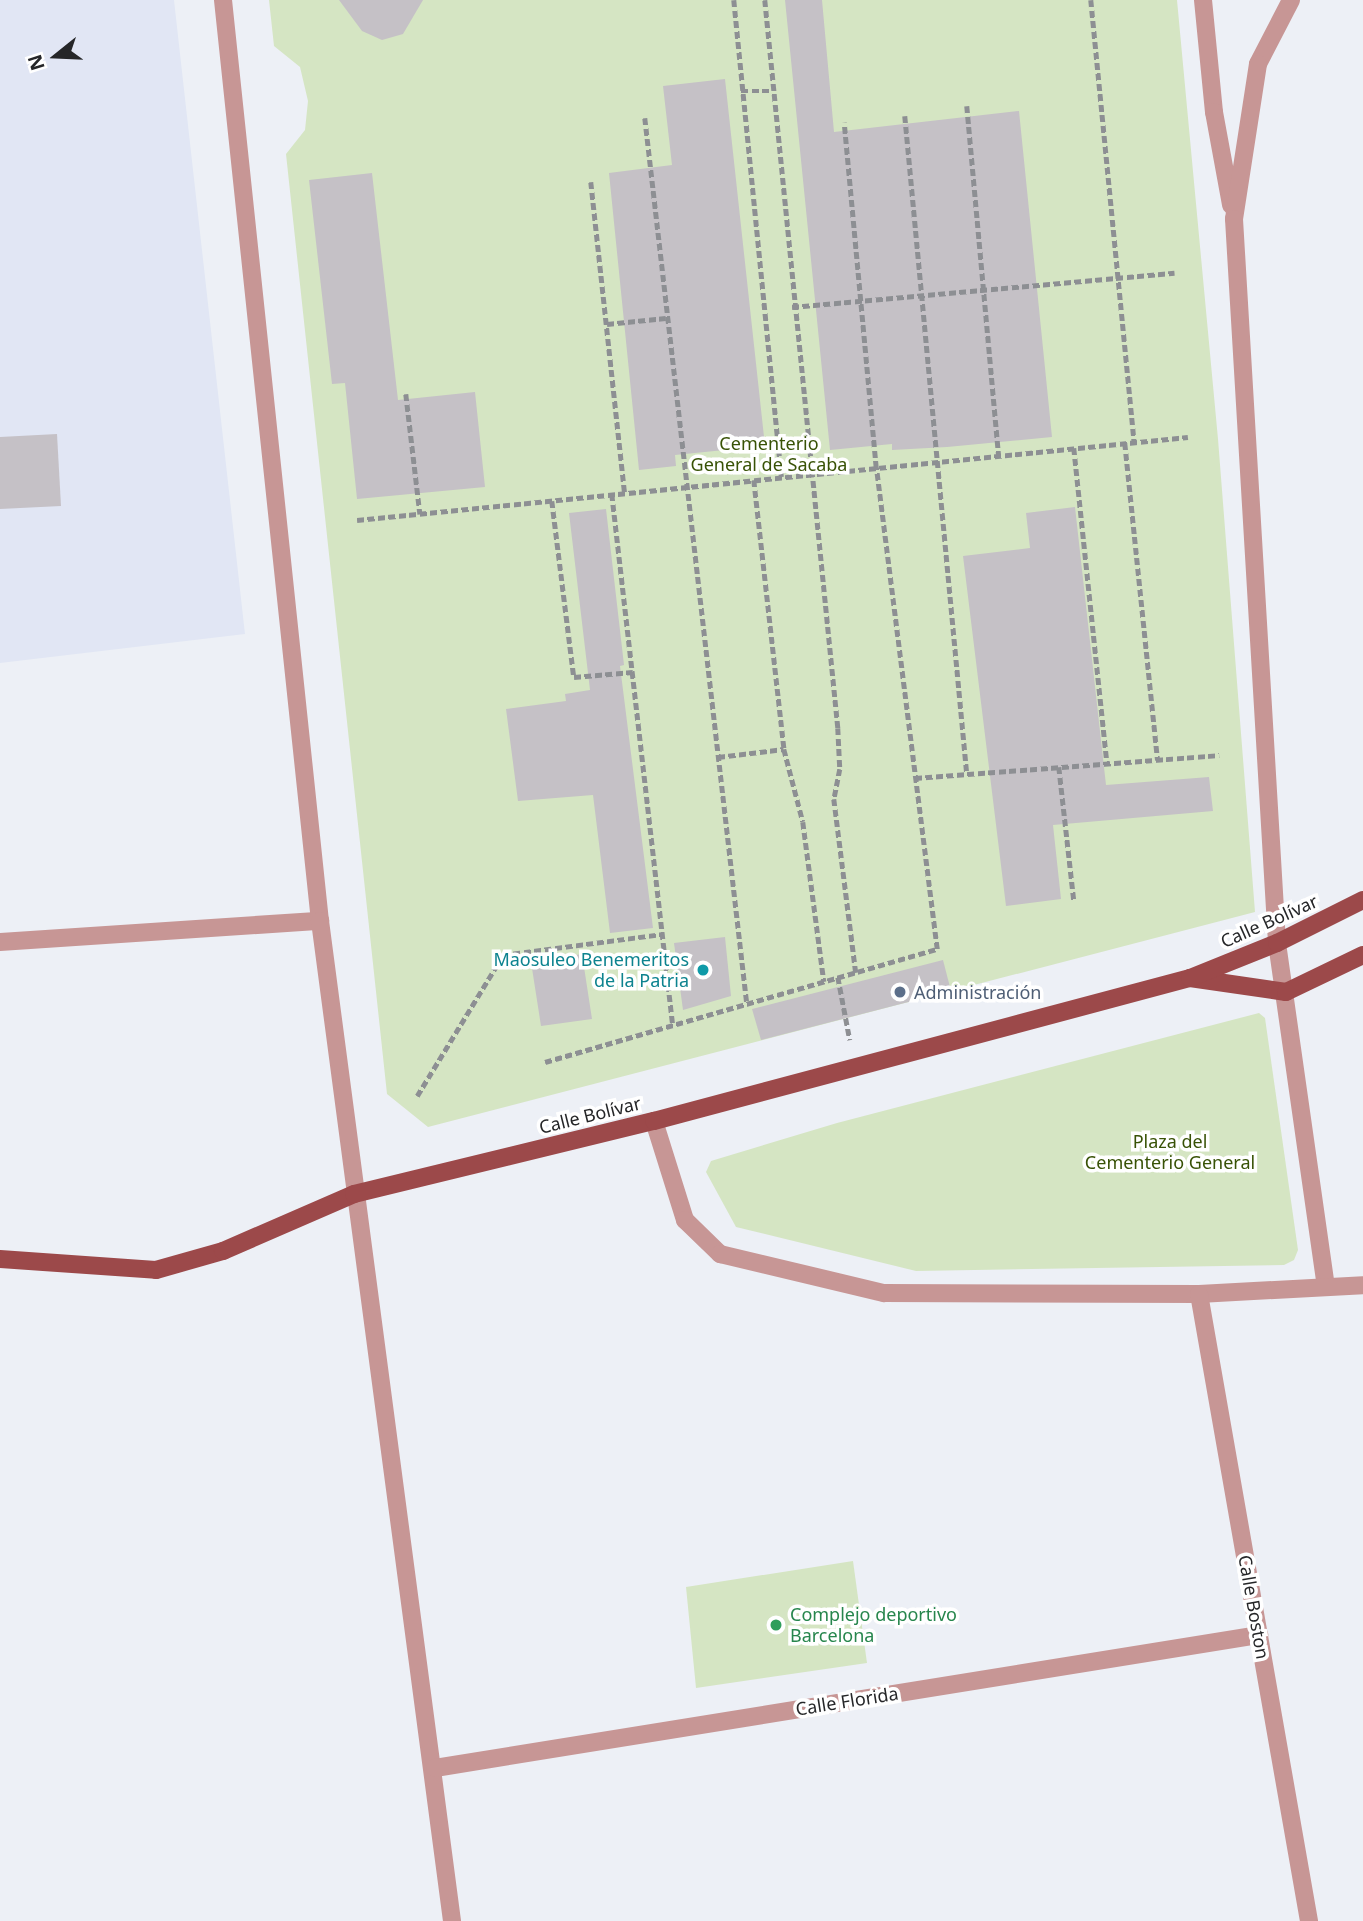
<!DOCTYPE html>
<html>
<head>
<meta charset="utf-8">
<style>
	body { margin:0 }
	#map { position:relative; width:1363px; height:1921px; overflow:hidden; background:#edf0f6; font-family:"Noto Sans",sans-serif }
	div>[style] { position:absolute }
	.built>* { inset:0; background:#e1e6f4 }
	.green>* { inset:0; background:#d5e5c3 }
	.building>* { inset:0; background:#c5c1c6 }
	.path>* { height:4.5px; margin-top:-2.25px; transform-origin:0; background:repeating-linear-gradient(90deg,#8d8f93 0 7px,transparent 0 10.5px) }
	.service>* { height:18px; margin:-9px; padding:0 9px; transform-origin:9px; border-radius:9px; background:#c79695 }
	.minor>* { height:18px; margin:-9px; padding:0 9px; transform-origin:9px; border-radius:9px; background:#c79695 }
	.primary>* { height:18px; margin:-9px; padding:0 9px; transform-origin:9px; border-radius:9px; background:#9c494a }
	.dots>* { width:19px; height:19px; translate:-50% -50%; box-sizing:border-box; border:4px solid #fff; border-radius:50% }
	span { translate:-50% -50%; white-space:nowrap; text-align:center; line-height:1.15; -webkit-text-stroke:7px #fff; paint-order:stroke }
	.park-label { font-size:18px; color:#385206 }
	.street-label { font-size:18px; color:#252628 }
	.culture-label { font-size:18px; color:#0d838f }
	.right { translate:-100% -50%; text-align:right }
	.service-label { font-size:18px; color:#4e5e75 }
	.left { translate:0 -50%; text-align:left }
	.leisure-label { font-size:18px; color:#27864d }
	.north { position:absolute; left:21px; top:21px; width:70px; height:70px; -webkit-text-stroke:5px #fff; paint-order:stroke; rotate:252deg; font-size:19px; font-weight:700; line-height:28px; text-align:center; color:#252628 }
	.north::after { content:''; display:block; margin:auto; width:24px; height:32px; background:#252628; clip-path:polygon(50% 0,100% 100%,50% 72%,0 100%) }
</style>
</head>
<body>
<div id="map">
	<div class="built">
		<i style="clip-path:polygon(0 0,174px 0,245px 634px,0 663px)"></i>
	</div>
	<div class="green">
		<i style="clip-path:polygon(269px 0,1177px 0,1218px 439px,1255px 912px,428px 1127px,387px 1094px,286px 154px,305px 130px,308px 101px,300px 67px,274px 46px)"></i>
		<i style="clip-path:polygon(1259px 1013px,1265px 1018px,1298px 1250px,1294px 1260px,1284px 1265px,916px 1271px,736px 1227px,706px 1172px,711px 1161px,837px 1123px)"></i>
		<i style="clip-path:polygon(853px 1561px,867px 1663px,696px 1688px,686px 1587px)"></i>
	</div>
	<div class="building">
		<i style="clip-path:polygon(339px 0,423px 0,403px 34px,382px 40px,362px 31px)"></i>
		<i style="clip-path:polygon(785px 0,822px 0,834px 132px,1019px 111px,1052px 437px,947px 447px,892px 450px,892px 444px,830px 450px)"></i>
		<i style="clip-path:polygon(725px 79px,765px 446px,675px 455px,676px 466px,639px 470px,609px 173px,672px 165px,663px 86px)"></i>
		<i style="clip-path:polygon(372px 173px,398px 400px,475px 392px,485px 487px,357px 499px,345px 383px,332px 384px,309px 180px)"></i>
		<i style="clip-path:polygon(57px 434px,61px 506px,0 509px,0 437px)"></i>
		<i style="clip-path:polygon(1075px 507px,1106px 785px,1209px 777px,1213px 811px,1053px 825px,1061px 899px,1006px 906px,963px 556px,1030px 548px,1026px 513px)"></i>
		<i style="clip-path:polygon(606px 509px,624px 665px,620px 666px,653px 928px,610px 933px,593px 795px,518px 801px,506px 709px,566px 701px,565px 694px,590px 690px,569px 513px)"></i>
		<i style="clip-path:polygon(725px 937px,731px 996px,683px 1010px,674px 943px)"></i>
		<i style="clip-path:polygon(582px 954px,592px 1019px,541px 1026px,531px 962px)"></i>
		<i style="clip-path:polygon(943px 960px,951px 991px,761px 1040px,752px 1009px)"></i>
	</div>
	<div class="path">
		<i style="left:734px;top:0;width:479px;rotate:84.3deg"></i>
		<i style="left:765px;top:0;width:732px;rotate:84.27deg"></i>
		<i style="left:838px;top:728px;width:41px;rotate:87.2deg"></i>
		<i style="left:840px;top:769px;width:31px;rotate:101deg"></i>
		<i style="left:834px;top:799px;width:175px;rotate:82.8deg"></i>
		<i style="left:1091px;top:0;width:444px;rotate:84.4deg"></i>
		<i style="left:741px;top:91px;width:29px"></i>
		<i style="left:967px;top:106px;width:351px;rotate:84.8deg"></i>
		<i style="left:905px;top:116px;width:661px;rotate:84.62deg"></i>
		<i style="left:645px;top:118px;width:892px;rotate:83.43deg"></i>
		<i style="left:591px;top:182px;width:313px;rotate:83.8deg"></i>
		<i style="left:792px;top:307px;width:384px;rotate:-5.1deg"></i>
		<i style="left:607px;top:324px;width:59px;rotate:-5.8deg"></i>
		<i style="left:406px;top:394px;width:121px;rotate:83.3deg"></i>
		<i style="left:1125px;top:443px;width:319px;rotate:84.1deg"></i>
		<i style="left:1074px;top:448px;width:318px;rotate:84deg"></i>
		<i style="left:754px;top:480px;width:271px;rotate:83.6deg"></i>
		<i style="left:784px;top:749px;width:75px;rotate:75.4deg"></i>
		<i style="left:803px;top:822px;width:161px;rotate:82.5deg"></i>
		<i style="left:612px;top:494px;width:535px;rotate:83.46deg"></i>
		<i style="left:552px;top:501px;width:177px;rotate:82.9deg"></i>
		<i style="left:574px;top:677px;width:59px;rotate:-4.8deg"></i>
		<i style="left:357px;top:520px;width:835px;rotate:-5.7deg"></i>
		<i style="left:718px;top:757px;width:66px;rotate:-6.9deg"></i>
		<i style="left:1059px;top:767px;width:134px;rotate:83.6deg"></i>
		<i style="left:915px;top:778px;width:305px;rotate:-4.3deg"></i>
		<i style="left:838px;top:977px;width:64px;rotate:79.2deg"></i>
		<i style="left:545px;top:1062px;width:408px;rotate:-16.1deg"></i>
		<i style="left:937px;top:949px;width:485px;rotate:-97.2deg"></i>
		<i style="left:876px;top:468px;width:347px;rotate:-95.3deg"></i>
		<i style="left:417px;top:1096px;width:165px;rotate:-58.6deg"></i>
		<i style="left:503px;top:955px;width:160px;rotate:-7.5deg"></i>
	</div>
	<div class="service">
		<i style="left:0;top:942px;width:321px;rotate:-3.8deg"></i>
	</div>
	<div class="minor">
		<i style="left:223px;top:0;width:926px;rotate:83.99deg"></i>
		<i style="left:320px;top:921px;width:1009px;rotate:82.48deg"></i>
		<i style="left:1203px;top:0;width:113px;rotate:84.4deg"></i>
		<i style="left:1214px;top:112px;width:95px;rotate:79.6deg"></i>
		<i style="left:1291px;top:0;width:72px;rotate:117.3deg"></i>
		<i style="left:1258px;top:64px;width:157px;rotate:98.8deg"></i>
		<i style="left:1234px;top:219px;width:725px;rotate:86.6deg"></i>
		<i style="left:1277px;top:943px;width:346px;rotate:81.9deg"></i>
		<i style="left:654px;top:1121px;width:104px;rotate:72.6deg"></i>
		<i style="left:685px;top:1220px;width:49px;rotate:44.2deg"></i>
		<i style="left:720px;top:1254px;width:169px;rotate:13.4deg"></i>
		<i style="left:884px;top:1293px;width:315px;rotate:0.2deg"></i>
		<i style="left:1199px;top:1294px;width:164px;rotate:-3.1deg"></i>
		<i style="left:1199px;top:1294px;width:637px;rotate:80.05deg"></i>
		<i style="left:435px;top:1768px;width:835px;rotate:-9.17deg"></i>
	</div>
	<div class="primary">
		<i style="left:1190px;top:978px;width:97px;rotate:8.3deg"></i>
		<i style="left:1286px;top:992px;width:85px;rotate:-25.7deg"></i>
		<i style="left:0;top:1259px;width:156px;rotate:4deg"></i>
		<i style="left:156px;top:1270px;width:70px;rotate:-15.8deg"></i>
		<i style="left:223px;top:1251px;width:143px;rotate:-23.5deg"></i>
		<i style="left:354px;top:1194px;width:309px;rotate:-13.7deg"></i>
		<i style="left:654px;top:1121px;width:555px;rotate:-14.94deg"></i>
		<i style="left:1190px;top:978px;width:94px;rotate:-21.9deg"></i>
		<i style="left:1277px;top:943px;width:96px;rotate:-26.6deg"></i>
	</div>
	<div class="dots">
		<i style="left:703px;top:970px;background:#0f9aa8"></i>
		<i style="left:900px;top:992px;background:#5c6f8a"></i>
		<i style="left:776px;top:1625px;background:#2e9e5b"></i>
	</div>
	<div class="park-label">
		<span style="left:769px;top:454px">Cementerio<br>General de Sacaba</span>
		<span style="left:1170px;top:1152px">Plaza del<br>Cementerio General</span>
	</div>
	<div class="street-label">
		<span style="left:1269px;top:921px;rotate:-24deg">Calle Bolívar</span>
		<span style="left:590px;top:1115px;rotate:-14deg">Calle Bolívar</span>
		<span style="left:1254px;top:1607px;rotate:80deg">Calle Boston</span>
		<span style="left:847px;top:1701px;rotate:-9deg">Calle Florida</span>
	</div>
	<div class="culture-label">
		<span class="right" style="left:689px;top:970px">Maosuleo Benemeritos<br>de la Patria</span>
	</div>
	<div class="service-label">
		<span class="left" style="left:914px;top:992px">Administración</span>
	</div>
	<div class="leisure-label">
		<span class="left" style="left:790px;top:1625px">Complejo deportivo<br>Barcelona</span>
	</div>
	<div class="north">N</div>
</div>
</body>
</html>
